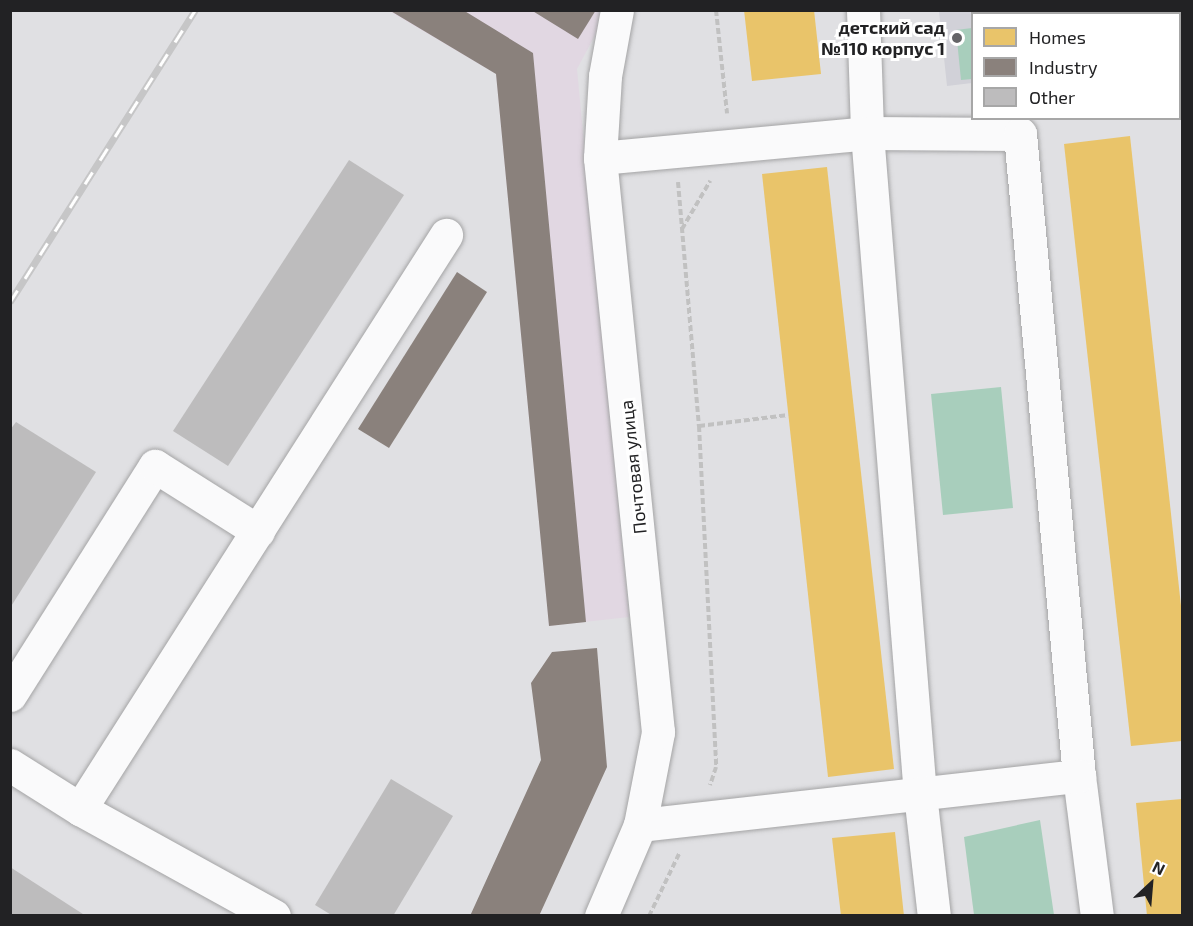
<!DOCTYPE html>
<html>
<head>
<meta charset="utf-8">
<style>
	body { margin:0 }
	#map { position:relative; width:1193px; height:926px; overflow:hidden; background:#e0e0e3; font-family:"Exo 2",sans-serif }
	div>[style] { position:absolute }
	.industrial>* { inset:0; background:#e1d7e2 }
	.built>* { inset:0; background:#d1d1d8 }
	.green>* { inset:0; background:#a8cebc }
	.homes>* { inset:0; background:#e9c46a }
	.industry>* { inset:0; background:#8a817c }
	.building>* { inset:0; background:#bdbcbd }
	.path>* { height:4px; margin-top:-2px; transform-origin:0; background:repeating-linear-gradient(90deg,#c1c1c1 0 6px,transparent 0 9px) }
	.roads { filter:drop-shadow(0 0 2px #a4a4a5) drop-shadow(0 0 2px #a4a4a5) }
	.minor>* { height:33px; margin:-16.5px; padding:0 16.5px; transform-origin:16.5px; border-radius:16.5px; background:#fafafb }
	.rail>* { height:7px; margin-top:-3.5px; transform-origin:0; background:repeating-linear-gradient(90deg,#fff 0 14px,#c6c6c7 0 28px); box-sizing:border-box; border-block:2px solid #c6c6c7 }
	.dots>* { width:16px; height:16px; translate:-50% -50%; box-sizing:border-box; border:3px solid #fff; border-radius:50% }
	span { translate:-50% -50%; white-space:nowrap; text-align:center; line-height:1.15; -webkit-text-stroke:6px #fff; paint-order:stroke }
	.poi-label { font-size:18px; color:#222224; font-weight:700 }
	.right { translate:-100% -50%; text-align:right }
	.street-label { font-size:18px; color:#222224 }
	.frame { position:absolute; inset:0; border:12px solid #222224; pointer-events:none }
	.legend { position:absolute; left:971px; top:12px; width:210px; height:108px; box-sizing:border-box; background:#fff; border:2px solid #a7a7a7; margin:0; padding:8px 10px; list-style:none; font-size:18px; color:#222224 }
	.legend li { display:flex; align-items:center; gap:12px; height:30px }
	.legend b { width:30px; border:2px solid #a7a7a7 }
	.north { position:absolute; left:1121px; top:854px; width:60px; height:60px; -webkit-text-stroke:4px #fff; paint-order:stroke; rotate:26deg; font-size:16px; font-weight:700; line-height:24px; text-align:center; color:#222224 }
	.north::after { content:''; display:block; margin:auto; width:21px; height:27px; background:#222224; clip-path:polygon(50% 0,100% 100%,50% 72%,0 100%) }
</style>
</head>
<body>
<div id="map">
	<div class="industrial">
		<i style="clip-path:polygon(389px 11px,608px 11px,577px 69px,629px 617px,549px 626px,496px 74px)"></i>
	</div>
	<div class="built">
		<i style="clip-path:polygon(939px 11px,1182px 11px,1182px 62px,1180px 62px,1180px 14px,972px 14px,972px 83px,947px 86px)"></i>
	</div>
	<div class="green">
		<i style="clip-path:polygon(1182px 11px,1180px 59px,1180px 14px,1130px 13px)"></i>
		<i style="clip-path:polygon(972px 28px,972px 79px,961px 80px,956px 30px)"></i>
		<i style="clip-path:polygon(1001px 387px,1013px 508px,943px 515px,931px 394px)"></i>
		<i style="clip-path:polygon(1040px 820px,1054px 915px,974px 915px,964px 837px)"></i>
	</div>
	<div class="homes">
		<i style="clip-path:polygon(744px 10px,814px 10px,821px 74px,752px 81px)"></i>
		<i style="clip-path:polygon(1130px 136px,1182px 615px,1182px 741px,1131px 746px,1064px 144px)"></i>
		<i style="clip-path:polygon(827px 167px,894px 769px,828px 777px,762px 174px)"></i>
		<i style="clip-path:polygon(1182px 799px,1182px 916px,1147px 916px,1136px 803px)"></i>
		<i style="clip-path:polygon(895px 832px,904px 916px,841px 916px,832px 838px)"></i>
	</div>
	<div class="industry">
		<i style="clip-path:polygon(389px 10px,463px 10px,533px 53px,586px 622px,549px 626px,496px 74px)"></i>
		<i style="clip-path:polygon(531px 10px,596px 10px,578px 39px)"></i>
		<i style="clip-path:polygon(457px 272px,487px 292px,389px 448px,358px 429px)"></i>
		<i style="clip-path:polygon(597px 648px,607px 767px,539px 916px,470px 916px,541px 760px,531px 683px,552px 652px)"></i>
	</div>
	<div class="building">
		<i style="clip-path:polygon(349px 160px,404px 195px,228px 466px,173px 431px)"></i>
		<i style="clip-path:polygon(16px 422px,96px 472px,10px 608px,10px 430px)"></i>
		<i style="clip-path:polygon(391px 779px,453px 816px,393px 916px,333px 916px,315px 905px)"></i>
		<i style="clip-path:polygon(10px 867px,86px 916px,10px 916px)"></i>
	</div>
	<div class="path">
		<i style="left:716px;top:10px;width:104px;rotate:83.9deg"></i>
		<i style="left:678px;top:182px;width:245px;rotate:85.1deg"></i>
		<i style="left:699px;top:426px;width:341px;rotate:87.1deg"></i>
		<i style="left:716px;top:767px;width:19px;rotate:108deg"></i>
		<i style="left:682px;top:229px;width:56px;rotate:-59.7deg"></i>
		<i style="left:699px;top:426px;width:90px;rotate:-7deg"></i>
		<i style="left:649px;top:916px;width:69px;rotate:-64.2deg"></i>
	</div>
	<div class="roads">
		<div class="minor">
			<i style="left:863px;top:10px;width:123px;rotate:88.1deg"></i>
			<i style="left:867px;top:133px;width:663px;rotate:85.42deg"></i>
			<i style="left:920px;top:794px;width:123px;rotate:83.5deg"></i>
			<i style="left:600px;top:158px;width:268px;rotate:-5.3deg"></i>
			<i style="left:867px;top:133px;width:153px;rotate:0.4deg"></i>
			<i style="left:1020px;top:134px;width:645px;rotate:84.75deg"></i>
			<i style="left:1079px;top:776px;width:141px;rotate:82.7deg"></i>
			<i style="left:10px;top:695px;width:271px;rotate:-57.7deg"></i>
			<i style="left:155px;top:466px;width:122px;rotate:32.3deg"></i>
			<i style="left:10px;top:765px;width:83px;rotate:32.2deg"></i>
			<i style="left:640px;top:825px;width:442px;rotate:-6.4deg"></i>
			<i style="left:274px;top:916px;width:222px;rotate:-151.1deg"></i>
			<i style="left:80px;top:809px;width:681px;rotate:-57.48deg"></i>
			<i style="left:601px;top:916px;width:99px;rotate:-66.8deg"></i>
			<i style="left:640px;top:825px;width:95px;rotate:-79deg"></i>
			<i style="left:658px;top:732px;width:577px;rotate:-95.77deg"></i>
			<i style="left:600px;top:158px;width:82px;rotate:-86.5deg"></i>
			<i style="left:605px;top:76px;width:67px;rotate:-79.7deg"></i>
		</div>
	</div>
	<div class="rail">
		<i style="left:10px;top:302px;width:346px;rotate:-57.6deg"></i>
	</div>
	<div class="dots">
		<i style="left:957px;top:38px;background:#646467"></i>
	</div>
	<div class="poi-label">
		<span class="right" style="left:945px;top:38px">детский сад<br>№110 корпус 1</span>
	</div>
	<div class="street-label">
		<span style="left:633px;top:467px;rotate:-96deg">Почтовая улица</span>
	</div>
	<div class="frame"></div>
	<ul class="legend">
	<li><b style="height:16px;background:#e9c46a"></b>Homes</li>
	<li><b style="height:16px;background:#8a817c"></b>Industry</li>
	<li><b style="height:16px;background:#bdbcbd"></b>Other</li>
	</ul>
	<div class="north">N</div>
</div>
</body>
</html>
